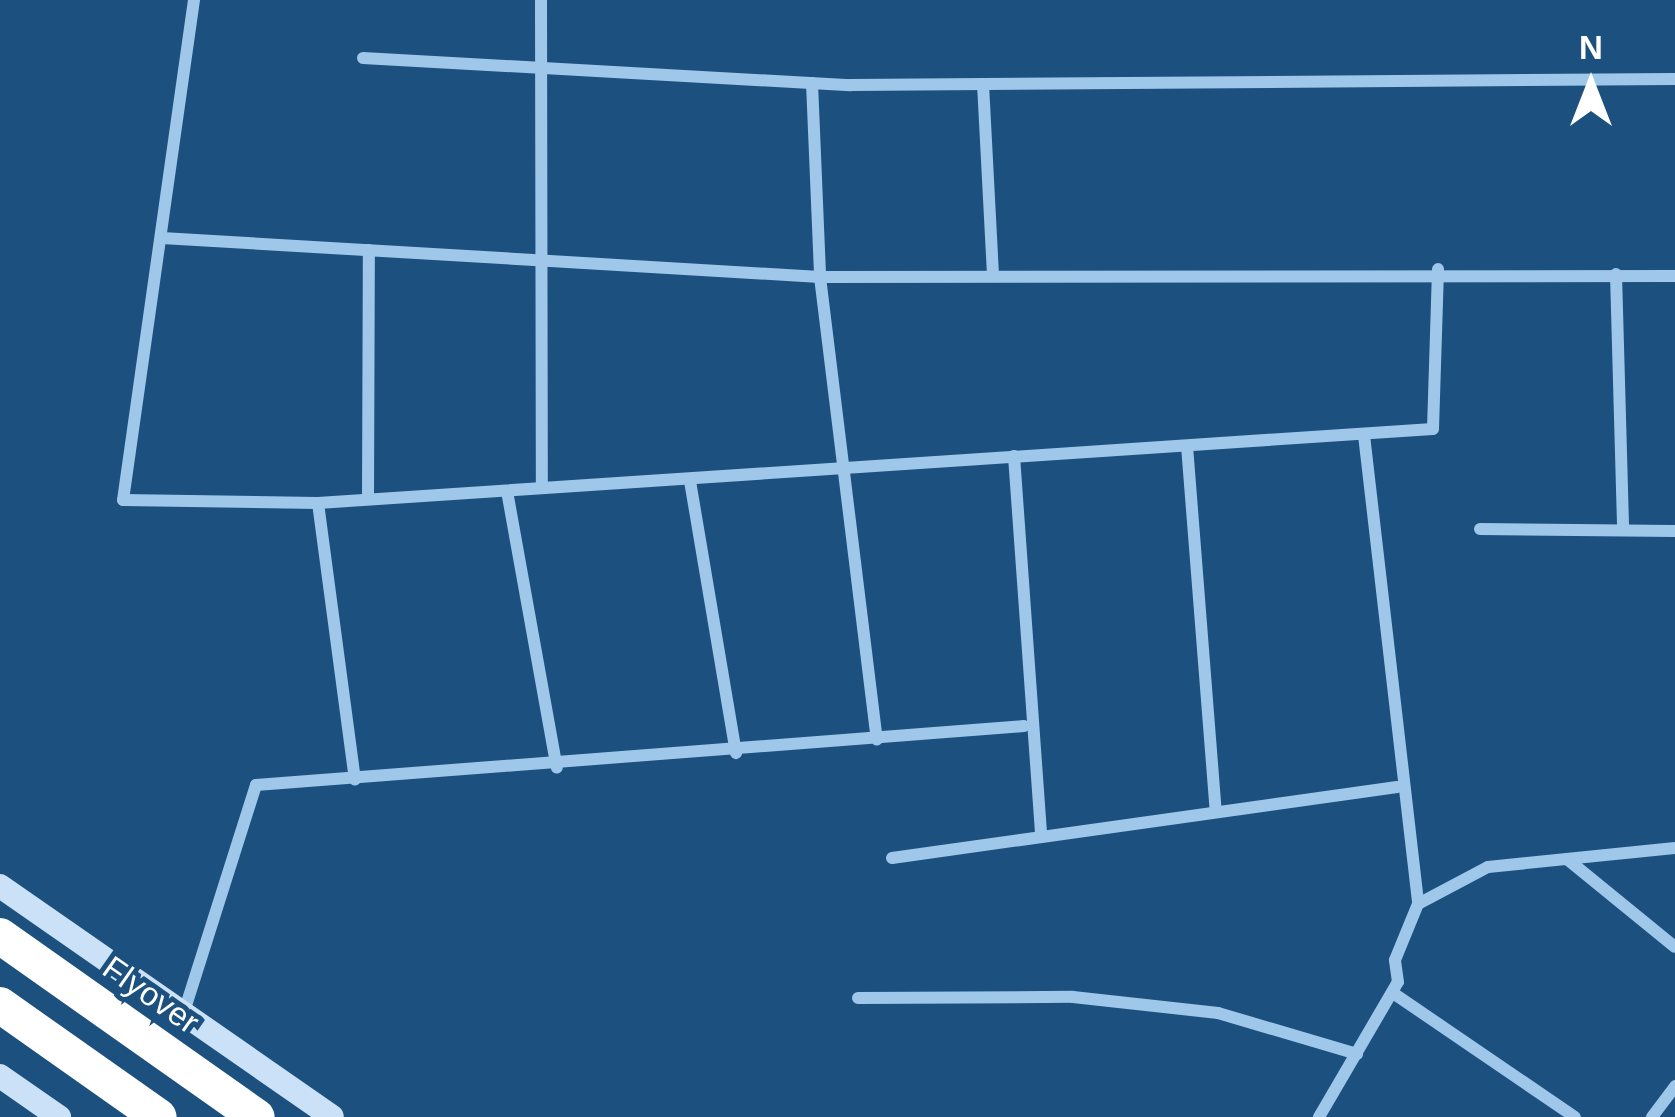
<!DOCTYPE html>
<html>
<head>
<meta charset="utf-8">
<style>
	body { margin:0 }
	#map { position:relative; width:1675px; height:1117px; overflow:hidden; background:#1c507f; font-family:Helvetica,sans-serif }
	div>[style] { position:absolute }
	.street>* { height:12px; margin:-6px; padding:0 6px; transform-origin:6px; border-radius:6px; background:#9fc7e9 }
	.secondary>* { height:24px; margin:-12px; padding:0 12px; transform-origin:12px; border-radius:12px; background:#cae1f7 }
	.highway>* { height:36px; margin:-18px; padding:0 18px; transform-origin:18px; border-radius:18px; background:#fff }
	span { translate:-50% -50%; white-space:nowrap; text-align:center; line-height:1.15; -webkit-text-stroke:10px #1c507f; paint-order:stroke }
	.street-label { font-size:33px; color:#fff }
	.north { position:absolute; left:1531px; top:24px; width:120px; height:120px; -webkit-text-stroke:9px #1c507f; paint-order:stroke; rotate:0deg; font-size:33px; font-weight:700; line-height:48px; text-align:center; color:#fff }
	.north::after { content:''; display:block; margin:auto; width:42px; height:54px; background:#fff; clip-path:polygon(50% 0,100% 100%,50% 72%,0 100%) }
</style>
</head>
<body>
<div id="map">
	<div class="street">
		<i style="left:194px;top:0;width:505px;rotate:98.08deg"></i>
		<i style="left:123px;top:500px;width:195px;rotate:0.9deg"></i>
		<i style="left:318px;top:503px;width:1117px;rotate:-3.8deg"></i>
		<i style="left:1433px;top:429px;width:160px;rotate:-88.2deg"></i>
		<i style="left:541px;top:0;width:488px;rotate:89.9deg"></i>
		<i style="left:363px;top:58px;width:488px;rotate:3.2deg"></i>
		<i style="left:850px;top:85px;width:825px;rotate:-0.42deg"></i>
		<i style="left:812px;top:83px;width:194px;rotate:87.6deg"></i>
		<i style="left:820px;top:277px;width:466px;rotate:83deg"></i>
		<i style="left:983px;top:84px;width:190px;rotate:87deg"></i>
		<i style="left:162px;top:238px;width:659px;rotate:3.39deg"></i>
		<i style="left:820px;top:277px;width:855px;rotate:-0.07deg"></i>
		<i style="left:1616px;top:274px;width:256px;rotate:88.4deg"></i>
		<i style="left:1364px;top:435px;width:472px;rotate:83.4deg"></i>
		<i style="left:1187px;top:446px;width:367px;rotate:85.5deg"></i>
		<i style="left:1014px;top:456px;width:381px;rotate:85.9deg"></i>
		<i style="left:690px;top:481px;width:276px;rotate:80.4deg"></i>
		<i style="left:507px;top:491px;width:281px;rotate:79.8deg"></i>
		<i style="left:368px;top:499px;width:249px;rotate:-89.8deg"></i>
		<i style="left:318px;top:503px;width:279px;rotate:82.4deg"></i>
		<i style="left:1480px;top:529px;width:195px;rotate:0.6deg"></i>
		<i style="left:892px;top:858px;width:510px;rotate:-8deg"></i>
		<i style="left:1567px;top:859px;width:139px;rotate:39.2deg"></i>
		<i style="left:1393px;top:993px;width:220px;rotate:34.3deg"></i>
		<i style="left:858px;top:998px;width:215px;rotate:-0.3deg"></i>
		<i style="left:1073px;top:997px;width:146px;rotate:6.3deg"></i>
		<i style="left:1218px;top:1013px;width:145px;rotate:16.4deg"></i>
		<i style="left:184px;top:1012px;width:238px;rotate:-72.4deg"></i>
		<i style="left:256px;top:785px;width:770px;rotate:-4.39deg"></i>
		<i style="left:1319px;top:1117px;width:156px;rotate:-59.7deg"></i>
		<i style="left:1398px;top:982px;width:22px;rotate:-98deg"></i>
		<i style="left:1395px;top:960px;width:61px;rotate:-67.7deg"></i>
		<i style="left:1418px;top:904px;width:79px;rotate:-27.9deg"></i>
		<i style="left:1488px;top:867px;width:188px;rotate:-5.8deg"></i>
		<i style="left:1652px;top:1117px;width:39px;rotate:-53deg"></i>
	</div>
	<div class="secondary">
		<i style="left:0;top:886px;width:404px;rotate:34.8deg"></i>
		<i style="left:0;top:1076px;width:72px;rotate:34.8deg"></i>
	</div>
	<div class="highway">
		<i style="left:0;top:936px;width:314px;rotate:35.2deg"></i>
		<i style="left:0;top:1005px;width:194px;rotate:35.2deg"></i>
	</div>
	<div class="street-label">
		<span style="left:151px;top:995px;rotate:35deg">Flyover</span>
	</div>
	<div class="north">N</div>
</div>
</body>
</html>
